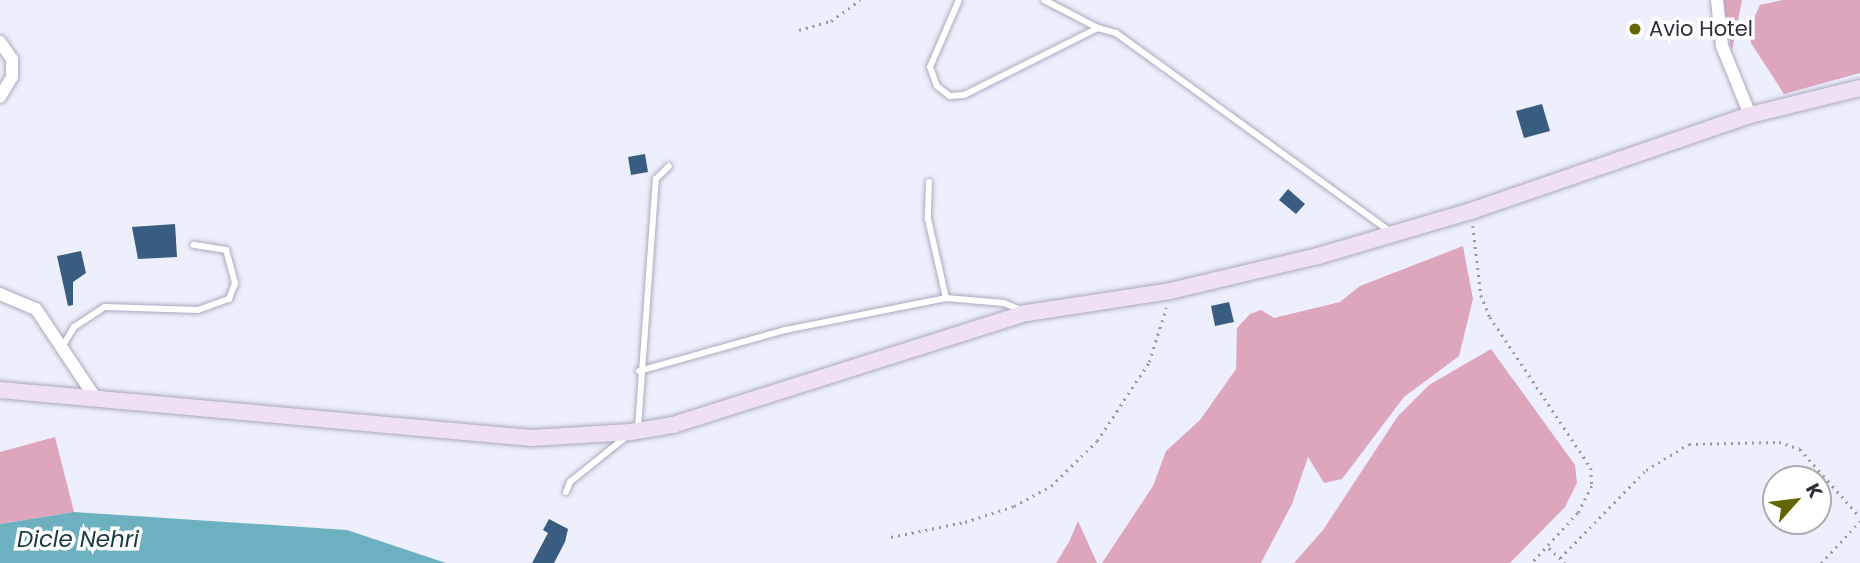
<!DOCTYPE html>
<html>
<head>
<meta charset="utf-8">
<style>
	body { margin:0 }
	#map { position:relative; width:1860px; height:563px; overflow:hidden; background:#eeeffc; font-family:Poppins,sans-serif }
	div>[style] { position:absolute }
	.forest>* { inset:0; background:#dea6bd }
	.water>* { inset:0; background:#6db0c0 }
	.building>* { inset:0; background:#395d81 }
	.path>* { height:2.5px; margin-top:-1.25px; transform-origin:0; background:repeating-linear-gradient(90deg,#999aa5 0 2px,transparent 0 7px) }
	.roads { filter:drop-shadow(0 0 2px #a9aabe) drop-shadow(0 0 2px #a9aabe) }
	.lane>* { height:6px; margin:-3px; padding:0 3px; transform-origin:3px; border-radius:3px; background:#fff }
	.street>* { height:12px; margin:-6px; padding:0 6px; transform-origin:6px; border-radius:6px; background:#fff }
	.secondary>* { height:16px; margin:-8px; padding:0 8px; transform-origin:8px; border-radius:8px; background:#efe0f3 }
	.dots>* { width:19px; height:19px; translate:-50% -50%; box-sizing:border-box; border:4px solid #fff; border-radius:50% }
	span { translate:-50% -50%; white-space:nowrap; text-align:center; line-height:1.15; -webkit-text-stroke:7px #fff; paint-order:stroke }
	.poi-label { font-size:21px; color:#303038 }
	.left { translate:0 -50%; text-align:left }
	.water-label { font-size:23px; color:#183a41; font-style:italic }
	.north { position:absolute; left:1762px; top:465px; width:70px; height:70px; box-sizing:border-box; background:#fff; border:2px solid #acacaf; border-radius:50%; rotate:62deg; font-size:19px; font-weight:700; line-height:28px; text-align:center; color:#303038 }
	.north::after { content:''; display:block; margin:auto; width:24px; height:32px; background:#646602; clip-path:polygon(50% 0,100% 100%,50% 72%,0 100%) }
</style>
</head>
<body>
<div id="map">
	<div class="forest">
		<i style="clip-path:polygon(1723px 0,1742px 0,1732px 51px,1729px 40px)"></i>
		<i style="clip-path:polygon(1782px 0,1860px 0,1860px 73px,1784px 94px,1751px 43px,1750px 26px,1760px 5px)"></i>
		<i style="clip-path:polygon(1463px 246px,1473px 299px,1459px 356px,1404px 397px,1342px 479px,1324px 483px,1308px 457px,1292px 504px,1261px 563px,1102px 563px,1153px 486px,1166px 451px,1200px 420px,1236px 369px,1237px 328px,1250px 314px,1261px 310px,1274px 318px,1340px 302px,1360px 286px)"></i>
		<i style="clip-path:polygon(1491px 349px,1575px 465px,1577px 483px,1565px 507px,1510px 563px,1294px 563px,1323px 530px,1398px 416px,1429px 385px)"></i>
		<i style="clip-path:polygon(55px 437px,74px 512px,0 524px,0 452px)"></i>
		<i style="clip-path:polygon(1078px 521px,1097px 563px,1056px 563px,1069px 542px)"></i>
	</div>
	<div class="water">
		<i style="clip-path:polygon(74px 512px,347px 530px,446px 563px,0 563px,0 524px)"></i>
	</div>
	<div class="building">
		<i style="clip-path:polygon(1542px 104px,1550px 131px,1524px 138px,1516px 111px)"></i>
		<i style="clip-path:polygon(645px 154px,648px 172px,631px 175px,628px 157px)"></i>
		<i style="clip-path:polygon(1288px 189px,1305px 204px,1296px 214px,1279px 200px)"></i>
		<i style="clip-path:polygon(175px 224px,177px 257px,138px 259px,132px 227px)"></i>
		<i style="clip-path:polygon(81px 251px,86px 273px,73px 282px,73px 305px,68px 306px,57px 256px)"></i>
		<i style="clip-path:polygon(1229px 302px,1234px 322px,1215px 326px,1211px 306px)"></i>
		<i style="clip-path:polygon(549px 519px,568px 529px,565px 542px,554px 563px,532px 563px,548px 533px,543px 530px)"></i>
	</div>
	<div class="path">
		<i style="left:799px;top:30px;width:33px;rotate:-16deg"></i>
		<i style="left:831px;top:21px;width:36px;rotate:-36deg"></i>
		<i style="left:1473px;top:226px;width:69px;rotate:83.4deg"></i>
		<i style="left:1481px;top:295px;width:24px;rotate:68deg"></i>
		<i style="left:1490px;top:317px;width:182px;rotate:56.2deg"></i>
		<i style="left:1591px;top:468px;width:18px;rotate:87deg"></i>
		<i style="left:1592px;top:486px;width:30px;rotate:117deg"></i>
		<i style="left:1578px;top:513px;width:68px;rotate:132.6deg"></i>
		<i style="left:891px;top:537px;width:76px;rotate:-11.5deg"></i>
		<i style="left:965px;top:522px;width:52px;rotate:-18.1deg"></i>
		<i style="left:1014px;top:506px;width:42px;rotate:-28.4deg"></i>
		<i style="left:1051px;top:486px;width:64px;rotate:-44.4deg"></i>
		<i style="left:1097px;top:441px;width:95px;rotate:-56.6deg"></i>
		<i style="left:1149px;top:362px;width:57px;rotate:-72.5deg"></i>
		<i style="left:1549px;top:548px;width:22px;rotate:43deg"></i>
		<i style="left:1560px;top:558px;width:123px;rotate:-45.7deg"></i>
		<i style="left:1646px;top:470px;width:50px;rotate:-31.2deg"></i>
		<i style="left:1689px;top:444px;width:90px;rotate:-1.3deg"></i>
		<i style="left:1779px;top:442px;width:22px;rotate:18deg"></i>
		<i style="left:1800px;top:449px;width:91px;rotate:48.6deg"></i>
		<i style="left:1821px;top:563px;width:57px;rotate:-47.1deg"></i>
	</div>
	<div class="roads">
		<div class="lane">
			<i style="left:959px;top:0;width:73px;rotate:113.4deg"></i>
			<i style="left:930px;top:67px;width:20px;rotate:70deg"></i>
			<i style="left:937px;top:86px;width:16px;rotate:38deg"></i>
			<i style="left:950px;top:96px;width:14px;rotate:-4deg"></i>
			<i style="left:964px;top:95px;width:150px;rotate:-26.6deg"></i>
			<i style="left:1098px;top:28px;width:19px;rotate:16deg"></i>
			<i style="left:1116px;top:33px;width:338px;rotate:35.9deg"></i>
			<i style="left:1044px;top:0;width:61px;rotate:27.4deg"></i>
			<i style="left:929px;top:182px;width:37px;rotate:92deg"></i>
			<i style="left:928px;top:219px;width:81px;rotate:77.2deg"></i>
			<i style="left:946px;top:298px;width:58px;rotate:4.9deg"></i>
			<i style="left:1004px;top:303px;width:21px;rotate:23deg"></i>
			<i style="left:64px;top:344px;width:20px;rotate:-60deg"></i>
			<i style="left:74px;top:327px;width:37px;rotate:-33deg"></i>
			<i style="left:105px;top:307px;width:93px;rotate:1.8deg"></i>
			<i style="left:198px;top:310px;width:33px;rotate:-20deg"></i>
			<i style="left:229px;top:299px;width:17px;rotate:-69deg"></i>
			<i style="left:235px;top:283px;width:34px;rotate:-105deg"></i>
			<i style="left:226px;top:250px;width:33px;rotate:-171deg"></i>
			<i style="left:639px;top:371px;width:152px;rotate:-15.7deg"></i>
			<i style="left:785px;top:330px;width:164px;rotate:-11.2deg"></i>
			<i style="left:638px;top:428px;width:250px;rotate:-85.9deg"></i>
			<i style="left:656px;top:179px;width:18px;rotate:-45deg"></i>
			<i style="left:566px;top:492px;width:11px;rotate:-68deg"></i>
			<i style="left:570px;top:482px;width:73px;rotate:-38.9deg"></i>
		</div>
		<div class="street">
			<i style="left:1717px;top:0;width:46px;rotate:83.8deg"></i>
			<i style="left:1722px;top:46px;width:74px;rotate:67.9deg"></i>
			<i style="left:0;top:42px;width:21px;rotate:55deg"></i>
			<i style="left:12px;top:59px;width:18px;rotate:90deg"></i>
			<i style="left:12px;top:77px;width:23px;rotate:121deg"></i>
			<i style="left:0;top:294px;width:39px;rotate:23deg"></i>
			<i style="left:36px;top:309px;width:105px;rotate:56.3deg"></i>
		</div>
		<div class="secondary">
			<i style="left:0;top:390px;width:534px;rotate:5.16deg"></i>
			<i style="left:532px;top:438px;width:99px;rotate:-3.5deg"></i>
			<i style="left:631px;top:432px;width:43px;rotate:-9.5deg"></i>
			<i style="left:673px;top:425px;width:371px;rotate:-17.6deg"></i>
			<i style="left:1027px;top:313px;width:145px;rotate:-8.7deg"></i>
			<i style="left:1170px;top:291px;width:152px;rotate:-13.3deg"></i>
			<i style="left:1318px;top:256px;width:159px;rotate:-16.4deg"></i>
			<i style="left:1471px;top:211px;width:295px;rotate:-19deg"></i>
			<i style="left:1750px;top:115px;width:113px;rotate:-13.8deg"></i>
		</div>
	</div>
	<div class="dots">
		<i style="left:1635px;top:29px;background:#646602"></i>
	</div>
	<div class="poi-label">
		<span class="left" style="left:1649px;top:29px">Avio Hotel</span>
	</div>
	<div class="water-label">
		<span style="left:78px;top:539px">Dicle Nehri</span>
	</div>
	<div class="north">K</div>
</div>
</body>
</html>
